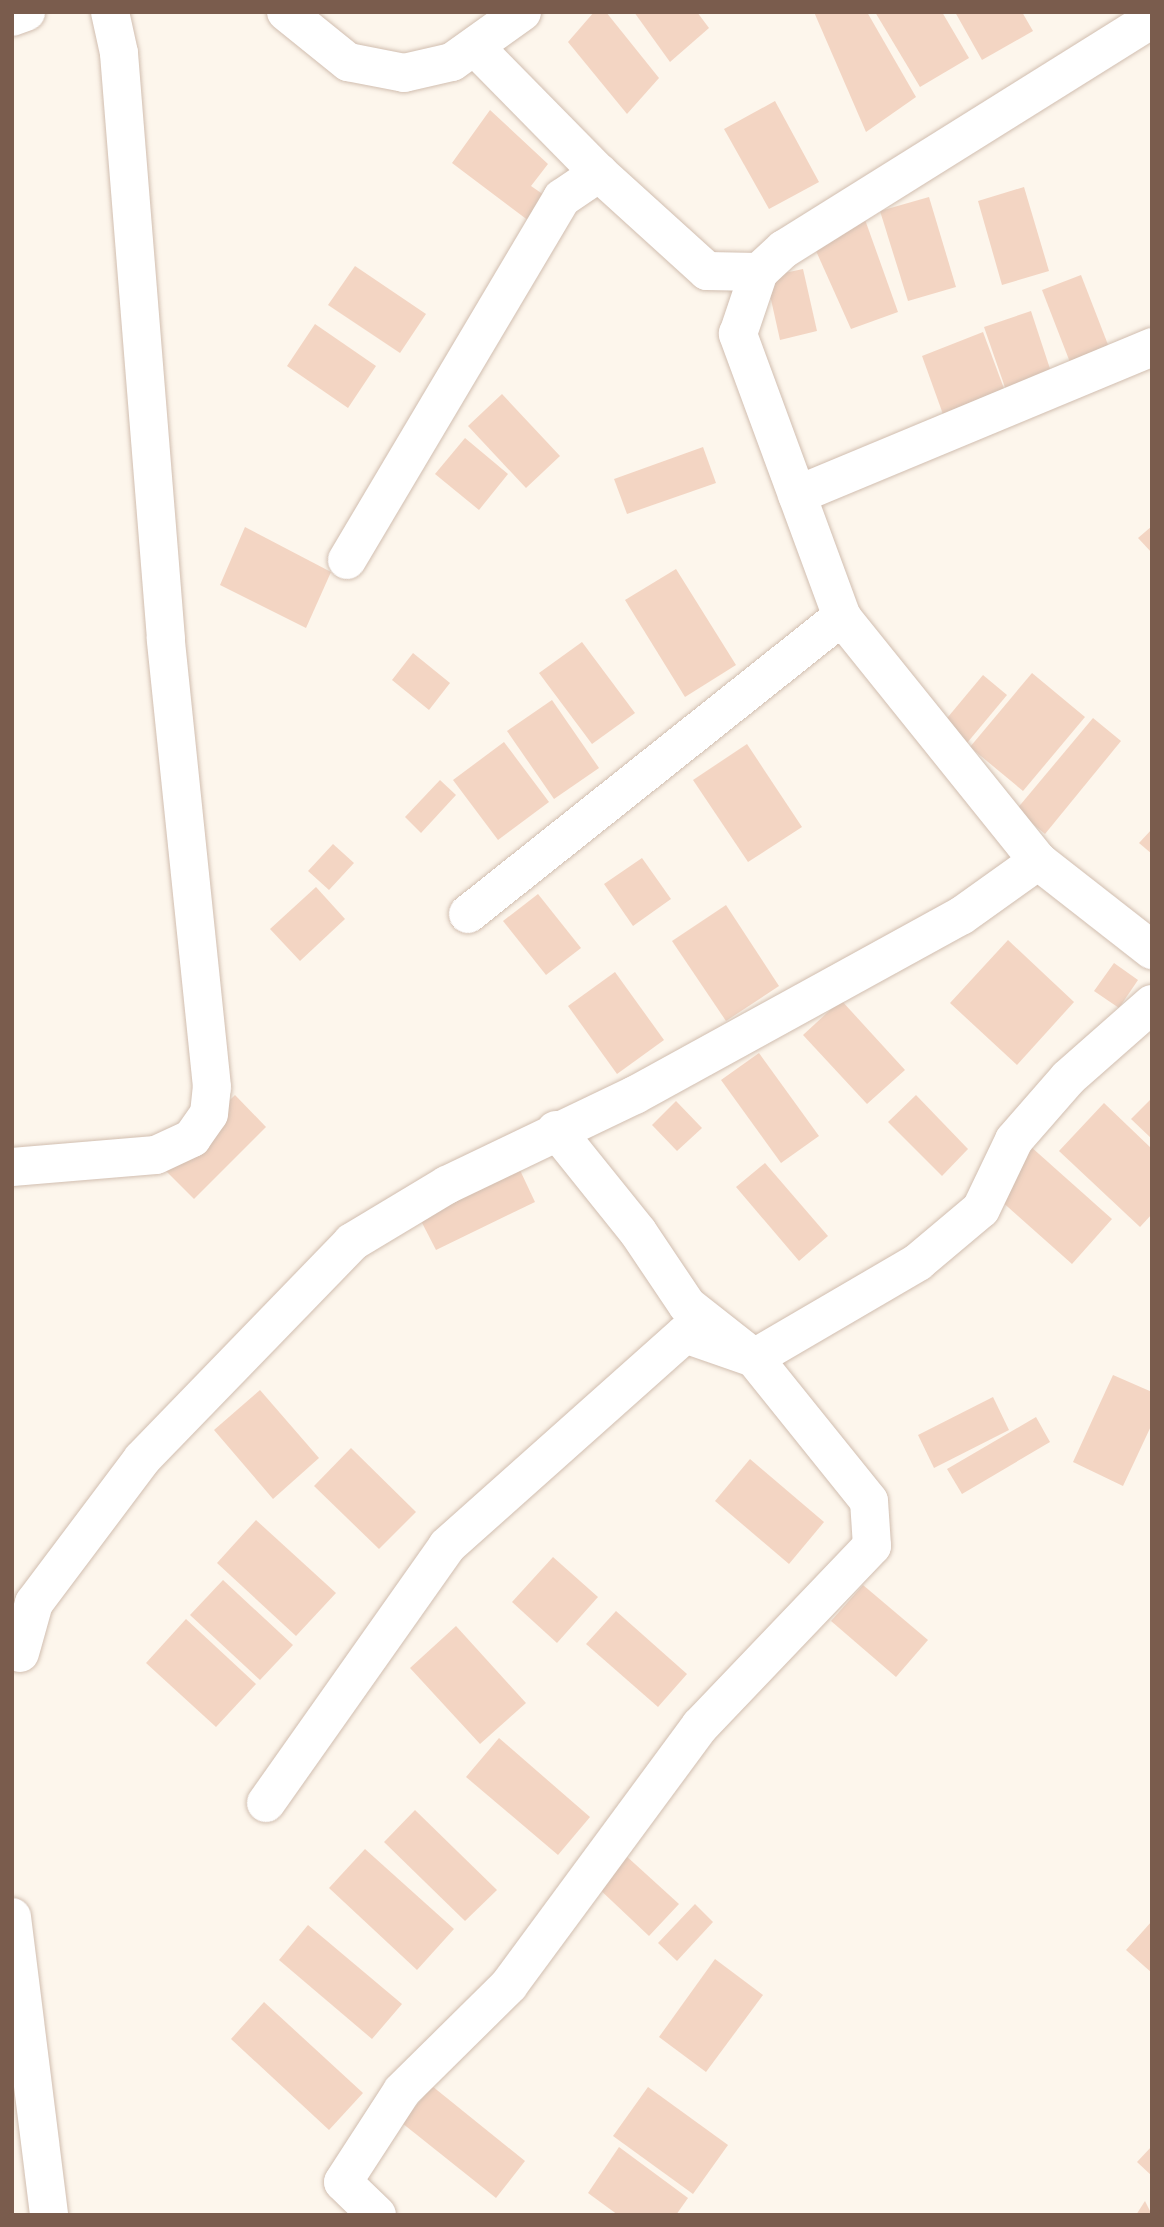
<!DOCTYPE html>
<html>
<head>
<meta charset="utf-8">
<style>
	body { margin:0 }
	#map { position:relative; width:1164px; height:2227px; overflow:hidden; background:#fdf6ec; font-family:Quicksand,sans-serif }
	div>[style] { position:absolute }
	.building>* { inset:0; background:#f3d5c3 }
	.roads { filter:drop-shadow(0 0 2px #d1beb0) drop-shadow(0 0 2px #d1beb0) }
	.minor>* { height:38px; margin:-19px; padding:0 19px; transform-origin:19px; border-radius:19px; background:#fff }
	span { translate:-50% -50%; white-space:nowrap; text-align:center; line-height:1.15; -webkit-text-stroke:7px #fffaf3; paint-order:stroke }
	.frame { position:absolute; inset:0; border:14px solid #7a5c4d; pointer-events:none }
</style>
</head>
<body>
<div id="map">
	<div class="building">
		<i style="clip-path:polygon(594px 12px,606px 12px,659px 78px,627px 114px,568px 42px)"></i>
		<i style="clip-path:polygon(634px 12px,697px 12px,709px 28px,670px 62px)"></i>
		<i style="clip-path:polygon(814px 12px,867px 12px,916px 97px,866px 132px)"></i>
		<i style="clip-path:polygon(875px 12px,942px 12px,969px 58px,920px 87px)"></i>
		<i style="clip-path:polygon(955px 12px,1022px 12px,1033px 31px,982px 60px)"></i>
		<i style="clip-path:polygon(775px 101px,819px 182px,769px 209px,724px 129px)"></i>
		<i style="clip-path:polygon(490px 110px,548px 164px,531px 186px,544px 195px,529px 221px,452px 163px)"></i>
		<i style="clip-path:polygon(1024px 187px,1049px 271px,1002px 285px,978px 201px)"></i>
		<i style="clip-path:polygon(929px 197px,956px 287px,908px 301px,880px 211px)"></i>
		<i style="clip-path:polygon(863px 214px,898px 312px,851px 329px,812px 242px)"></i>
		<i style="clip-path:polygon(355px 266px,426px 314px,400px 353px,328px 305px)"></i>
		<i style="clip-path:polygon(803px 269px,817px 331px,780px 340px,766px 277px)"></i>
		<i style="clip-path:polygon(1081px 275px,1112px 355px,1073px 370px,1042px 290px)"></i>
		<i style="clip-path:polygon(1031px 311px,1054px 381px,1008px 396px,984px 327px)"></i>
		<i style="clip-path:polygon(315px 324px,376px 366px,348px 408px,287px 366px)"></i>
		<i style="clip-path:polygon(983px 332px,1006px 394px,944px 417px,922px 356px)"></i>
		<i style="clip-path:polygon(502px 394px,560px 456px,526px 488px,468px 426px)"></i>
		<i style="clip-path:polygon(465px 438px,508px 474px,479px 510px,435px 474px)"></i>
		<i style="clip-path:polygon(703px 447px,716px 483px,627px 514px,614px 479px)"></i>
		<i style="clip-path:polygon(1152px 526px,1152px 553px,1138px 538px)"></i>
		<i style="clip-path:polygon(245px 527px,331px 572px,306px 628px,220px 585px)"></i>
		<i style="clip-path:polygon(676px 569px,736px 665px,685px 697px,625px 600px)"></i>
		<i style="clip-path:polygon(582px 642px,635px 713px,592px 744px,539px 673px)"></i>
		<i style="clip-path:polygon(413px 653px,450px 683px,429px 710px,392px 680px)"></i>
		<i style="clip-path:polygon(1032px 673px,1085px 717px,1023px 791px,970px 747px)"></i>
		<i style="clip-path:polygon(983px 675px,1007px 695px,962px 749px,938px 729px)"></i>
		<i style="clip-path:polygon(552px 700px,599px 768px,554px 799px,507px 731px)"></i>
		<i style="clip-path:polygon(1093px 718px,1121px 741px,1045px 834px,1016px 810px)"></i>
		<i style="clip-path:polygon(504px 742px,549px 802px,498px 840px,453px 780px)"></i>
		<i style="clip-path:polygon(747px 744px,802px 827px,748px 862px,693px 780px)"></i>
		<i style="clip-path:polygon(440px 780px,456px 795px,421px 833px,405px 817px)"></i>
		<i style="clip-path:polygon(1152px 829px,1152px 854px,1139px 843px)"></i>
		<i style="clip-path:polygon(333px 844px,354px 863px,329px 890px,308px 871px)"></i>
		<i style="clip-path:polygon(642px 858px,671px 899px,633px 926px,604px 884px)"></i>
		<i style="clip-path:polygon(316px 887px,345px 919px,300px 961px,270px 929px)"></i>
		<i style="clip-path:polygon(538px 894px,581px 948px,546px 975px,503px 921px)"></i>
		<i style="clip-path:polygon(726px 905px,779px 986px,726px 1021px,672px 941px)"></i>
		<i style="clip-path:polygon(1008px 940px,1074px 1002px,1017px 1065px,950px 1003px)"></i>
		<i style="clip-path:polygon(1114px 963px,1138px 980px,1119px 1008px,1094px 991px)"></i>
		<i style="clip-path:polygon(615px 972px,664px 1040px,617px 1074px,568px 1006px)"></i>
		<i style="clip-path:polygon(841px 1000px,905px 1070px,867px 1104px,803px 1035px)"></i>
		<i style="clip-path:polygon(759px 1053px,819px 1136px,781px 1163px,721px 1080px)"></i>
		<i style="clip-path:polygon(235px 1095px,266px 1127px,194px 1199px,162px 1167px)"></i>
		<i style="clip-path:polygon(916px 1095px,968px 1149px,942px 1176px,888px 1122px)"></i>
		<i style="clip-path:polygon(1152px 1098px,1152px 1139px,1131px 1119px)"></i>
		<i style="clip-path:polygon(676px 1101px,702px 1128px,677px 1151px,652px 1125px)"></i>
		<i style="clip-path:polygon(1104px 1103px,1152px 1149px,1152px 1214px,1140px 1227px,1059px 1151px)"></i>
		<i style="clip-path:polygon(1030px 1146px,1112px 1219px,1072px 1264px,990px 1191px)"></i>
		<i style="clip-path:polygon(765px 1163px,828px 1236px,799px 1261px,736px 1187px)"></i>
		<i style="clip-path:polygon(518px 1166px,535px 1202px,436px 1250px,418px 1215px)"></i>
		<i style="clip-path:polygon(1113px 1375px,1152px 1392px,1152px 1424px,1123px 1486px,1073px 1462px)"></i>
		<i style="clip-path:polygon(260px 1390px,319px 1458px,273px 1499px,214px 1430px)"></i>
		<i style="clip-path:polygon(993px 1397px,1009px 1430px,934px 1468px,918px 1435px)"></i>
		<i style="clip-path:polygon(1036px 1417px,1050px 1442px,962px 1494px,947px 1469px)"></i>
		<i style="clip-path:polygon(351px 1448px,416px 1512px,379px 1549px,314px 1486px)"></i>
		<i style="clip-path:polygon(750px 1459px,824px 1522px,789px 1564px,715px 1501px)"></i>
		<i style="clip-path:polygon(256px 1520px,336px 1593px,296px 1636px,217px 1563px)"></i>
		<i style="clip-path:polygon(553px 1557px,598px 1597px,557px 1643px,512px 1602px)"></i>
		<i style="clip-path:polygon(223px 1580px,293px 1645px,260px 1680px,190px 1615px)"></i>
		<i style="clip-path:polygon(863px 1585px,928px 1640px,896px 1677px,831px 1621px)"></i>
		<i style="clip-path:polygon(616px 1611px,687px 1674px,658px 1707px,586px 1644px)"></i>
		<i style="clip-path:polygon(186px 1619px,256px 1684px,216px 1727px,146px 1663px)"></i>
		<i style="clip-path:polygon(456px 1626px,526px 1703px,480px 1744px,410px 1668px)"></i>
		<i style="clip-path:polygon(499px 1738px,590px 1817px,558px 1855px,466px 1777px)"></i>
		<i style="clip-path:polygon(415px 1810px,497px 1890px,465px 1921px,384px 1842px)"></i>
		<i style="clip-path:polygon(365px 1849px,454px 1929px,417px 1970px,329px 1888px)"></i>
		<i style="clip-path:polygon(624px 1854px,679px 1904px,649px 1936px,595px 1885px)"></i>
		<i style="clip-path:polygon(695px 1904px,713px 1922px,677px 1961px,658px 1943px)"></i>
		<i style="clip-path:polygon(1152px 1921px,1152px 1973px,1126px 1950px)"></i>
		<i style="clip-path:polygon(308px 1925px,402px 2004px,372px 2039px,279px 1960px)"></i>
		<i style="clip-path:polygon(715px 1959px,763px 1995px,706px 2072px,659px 2037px)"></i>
		<i style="clip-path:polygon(264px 2002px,363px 2093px,329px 2130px,231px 2039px)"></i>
		<i style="clip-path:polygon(432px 2086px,525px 2161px,496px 2198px,402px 2123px)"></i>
		<i style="clip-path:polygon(648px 2087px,728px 2145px,693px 2194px,613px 2136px)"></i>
		<i style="clip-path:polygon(1152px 2146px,1152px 2176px,1137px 2162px)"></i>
		<i style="clip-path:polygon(619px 2147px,688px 2198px,676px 2215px,618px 2215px,588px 2193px)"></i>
		<i style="clip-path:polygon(1145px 2201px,1152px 2215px,1136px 2215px)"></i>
	</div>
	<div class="roads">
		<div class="minor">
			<i style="left:286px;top:12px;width:80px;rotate:38.9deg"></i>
			<i style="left:348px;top:62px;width:57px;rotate:11.1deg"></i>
			<i style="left:404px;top:73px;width:49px;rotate:-12.9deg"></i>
			<i style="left:452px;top:62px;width:86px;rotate:-35.5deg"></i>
			<i style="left:12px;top:17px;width:15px;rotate:-20deg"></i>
			<i style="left:475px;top:47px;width:177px;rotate:45.5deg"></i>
			<i style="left:797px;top:495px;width:385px;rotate:-22.6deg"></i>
			<i style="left:347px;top:560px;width:421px;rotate:-59.3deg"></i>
			<i style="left:562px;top:198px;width:45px;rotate:-34deg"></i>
			<i style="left:599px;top:173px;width:146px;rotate:42.2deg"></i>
			<i style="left:707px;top:271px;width:52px;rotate:1.1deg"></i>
			<i style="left:1038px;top:861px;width:145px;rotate:38deg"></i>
			<i style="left:468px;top:914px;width:478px;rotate:-38.5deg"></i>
			<i style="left:12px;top:1167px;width:144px;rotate:-4.8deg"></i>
			<i style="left:156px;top:1155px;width:40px;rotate:-25deg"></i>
			<i style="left:192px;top:1138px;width:29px;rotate:-55deg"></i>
			<i style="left:209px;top:1114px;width:27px;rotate:-84deg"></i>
			<i style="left:212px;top:1087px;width:450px;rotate:-95.9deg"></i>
			<i style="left:166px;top:639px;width:588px;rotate:-94.59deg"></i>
			<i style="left:119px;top:53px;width:42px;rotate:-102.4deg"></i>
			<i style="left:20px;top:1653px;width:52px;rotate:-74.4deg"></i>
			<i style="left:34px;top:1603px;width:180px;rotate:-53.1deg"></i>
			<i style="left:142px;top:1459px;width:302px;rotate:-45.9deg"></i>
			<i style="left:352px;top:1242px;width:111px;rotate:-31deg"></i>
			<i style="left:447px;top:1185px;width:208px;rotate:-25.6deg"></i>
			<i style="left:635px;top:1095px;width:372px;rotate:-28.8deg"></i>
			<i style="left:961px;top:916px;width:95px;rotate:-35.5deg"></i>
			<i style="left:1038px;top:861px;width:313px;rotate:-128.8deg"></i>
			<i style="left:842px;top:617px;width:302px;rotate:-110.2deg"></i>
			<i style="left:738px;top:334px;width:65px;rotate:-71.3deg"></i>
			<i style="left:759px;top:272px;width:34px;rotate:-43deg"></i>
			<i style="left:784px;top:249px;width:434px;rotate:-32deg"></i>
			<i style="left:266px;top:1803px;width:314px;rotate:-54.8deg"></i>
			<i style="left:447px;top:1546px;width:319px;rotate:-41.7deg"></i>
			<i style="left:685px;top:1334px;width:73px;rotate:19.2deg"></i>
			<i style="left:754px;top:1358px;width:85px;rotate:-141.7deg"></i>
			<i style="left:687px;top:1305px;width:88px;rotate:-123.9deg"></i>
			<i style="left:638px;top:1232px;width:131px;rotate:-128.8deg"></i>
			<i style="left:12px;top:1917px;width:300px;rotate:82.9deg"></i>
			<i style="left:377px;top:2215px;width:47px;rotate:-135.9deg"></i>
			<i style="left:343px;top:2182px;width:108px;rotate:-57deg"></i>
			<i style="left:402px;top:2091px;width:151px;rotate:-44.7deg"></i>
			<i style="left:509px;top:1985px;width:322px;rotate:-53.6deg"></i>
			<i style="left:700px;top:1726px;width:249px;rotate:-46.3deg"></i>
			<i style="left:872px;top:1546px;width:45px;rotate:-93.8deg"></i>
			<i style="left:869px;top:1501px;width:184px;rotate:-128.8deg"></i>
			<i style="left:754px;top:1358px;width:190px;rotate:-30.3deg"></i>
			<i style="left:918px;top:1262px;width:82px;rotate:-40.1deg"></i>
			<i style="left:981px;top:1209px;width:76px;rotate:-64.4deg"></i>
			<i style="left:1014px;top:1140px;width:82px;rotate:-48.9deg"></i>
			<i style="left:1068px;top:1078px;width:112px;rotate:-41.4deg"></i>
		</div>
	</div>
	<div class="frame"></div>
</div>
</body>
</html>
